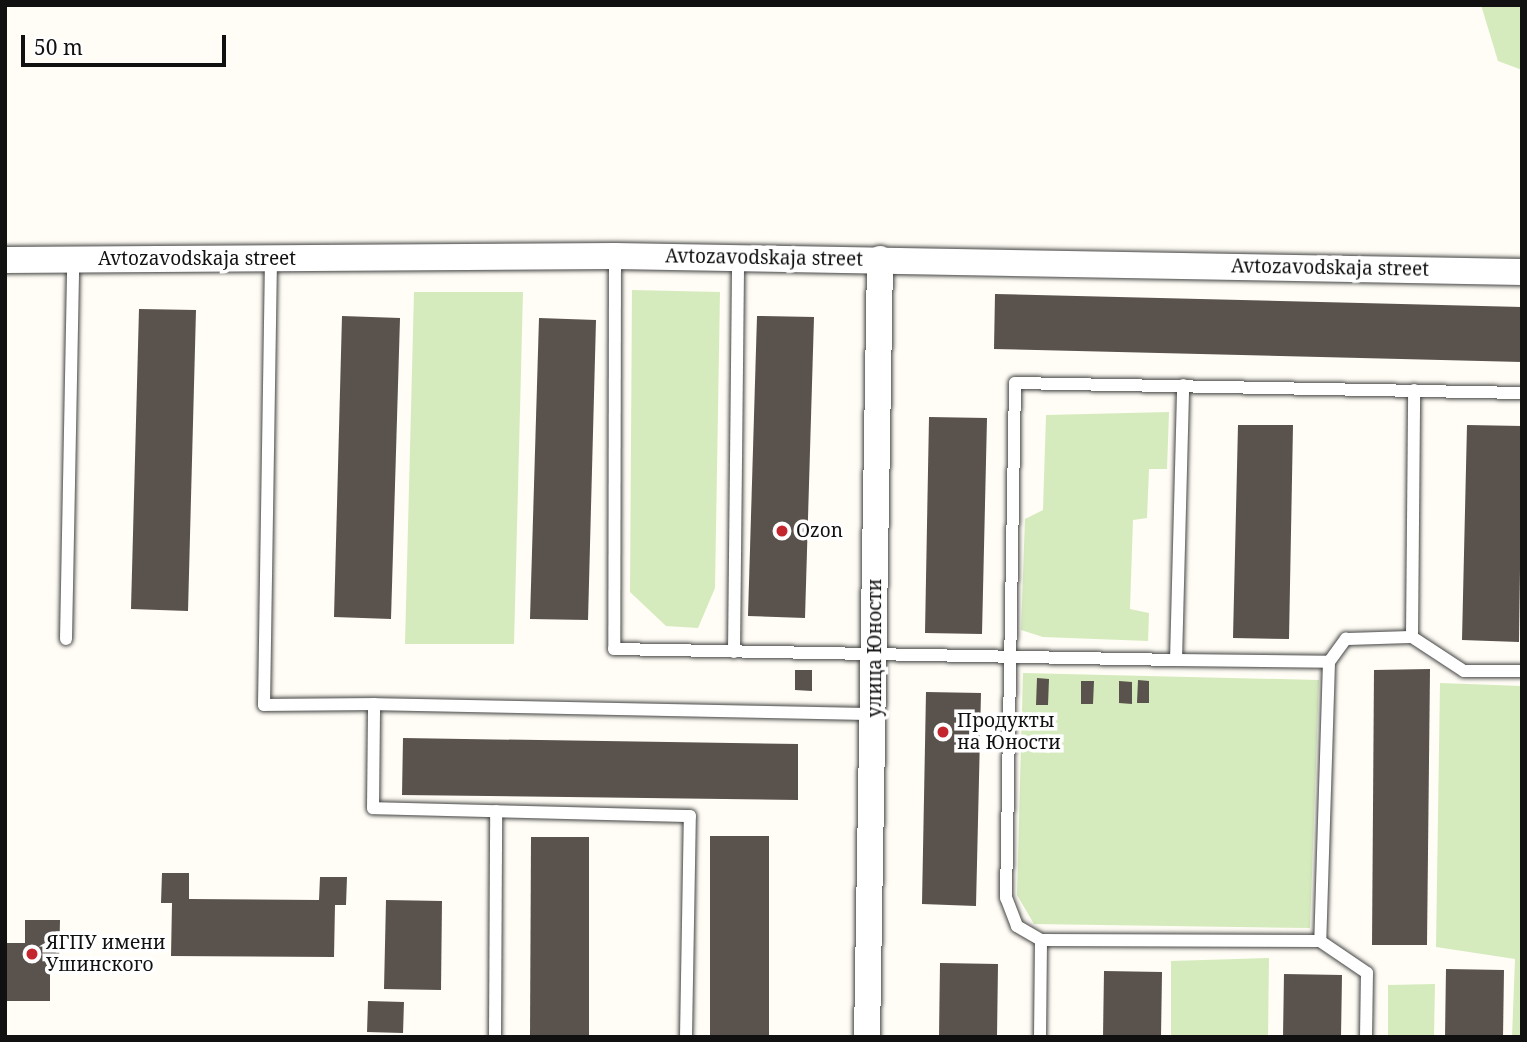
<!DOCTYPE html>
<html>
<head>
<meta charset="utf-8">
<style>
	body { margin:0 }
	#map { position:relative; width:1527px; height:1042px; overflow:hidden; background:#fffdf5; font-family:"Noto Serif",serif }
	div>[style] { position:absolute }
	.green>* { inset:0; background:#d5ebbd }
	.building>* { inset:0; background:#5a524d }
	.roads { filter:drop-shadow(0 0 2px #444) drop-shadow(0 0 2px #444) }
	.service>* { height:12px; margin:-6px; padding:0 6px; transform-origin:6px; border-radius:6px; background:#fff }
	.minor>* { height:26px; margin:-13px; padding:0 13px; transform-origin:13px; border-radius:13px; background:#fff }
	.dots>* { width:19px; height:19px; translate:-50% -50%; box-sizing:border-box; border:4px solid #fff; border-radius:50% }
	span { translate:-50% -50%; white-space:nowrap; text-align:center; line-height:1.15; -webkit-text-stroke:7px #fff; paint-order:stroke }
	.street-label { font-size:19px; color:#111 }
	.poi-label { font-size:19px; color:#111 }
	.left { translate:0 -50%; text-align:left }
	.frame { position:absolute; inset:0; border:7px solid #111; pointer-events:none }
	.scale { position:absolute; left:21px; top:35px; width:205px; height:32px; box-sizing:border-box; border:4px solid #111; border-top:0; padding-left:9px; font-size:21px; line-height:24px; white-space:nowrap; color:#111; -webkit-text-stroke:5px #fff; paint-order:stroke }
</style>
</head>
<body>
<div id="map">
	<div class="green">
		<i style="clip-path:polygon(1481px 5px,1522px 5px,1522px 70px,1498px 61px)"></i>
		<i style="clip-path:polygon(632px 290px,720px 292px,715px 588px,698px 628px,666px 626px,630px 592px)"></i>
		<i style="clip-path:polygon(414px 292px,523px 292px,514px 644px,405px 644px)"></i>
		<i style="clip-path:polygon(1169px 412px,1167px 469px,1149px 469px,1147px 518px,1133px 520px,1130px 609px,1149px 613px,1148px 641px,1043px 637px,1021px 630px,1025px 519px,1043px 510px,1046px 415px)"></i>
		<i style="clip-path:polygon(1023px 673px,1319px 680px,1310px 928px,1034px 924px,1017px 895px)"></i>
		<i style="clip-path:polygon(1440px 683px,1522px 686px,1522px 1037px,1512px 1037px,1515px 959px,1436px 947px)"></i>
		<i style="clip-path:polygon(1269px 958px,1268px 1037px,1171px 1037px,1171px 961px)"></i>
		<i style="clip-path:polygon(1435px 984px,1434px 1037px,1388px 1037px,1388px 985px)"></i>
	</div>
	<div class="building">
		<i style="clip-path:polygon(995px 294px,1522px 307px,1522px 362px,994px 349px)"></i>
		<i style="clip-path:polygon(139px 309px,196px 310px,188px 611px,131px 609px)"></i>
		<i style="clip-path:polygon(342px 316px,400px 318px,391px 619px,334px 617px)"></i>
		<i style="clip-path:polygon(757px 316px,814px 317px,805px 618px,748px 616px)"></i>
		<i style="clip-path:polygon(539px 318px,596px 320px,588px 620px,530px 619px)"></i>
		<i style="clip-path:polygon(929px 417px,987px 418px,982px 634px,925px 633px)"></i>
		<i style="clip-path:polygon(1238px 425px,1293px 425px,1289px 639px,1233px 638px)"></i>
		<i style="clip-path:polygon(1467px 425px,1522px 426px,1519px 642px,1462px 640px)"></i>
		<i style="clip-path:polygon(1430px 669px,1427px 945px,1372px 945px,1374px 670px)"></i>
		<i style="clip-path:polygon(795px 670px,812px 670px,812px 691px,795px 690px)"></i>
		<i style="clip-path:polygon(1037px 678px,1049px 679px,1048px 705px,1036px 705px)"></i>
		<i style="clip-path:polygon(1138px 680px,1149px 681px,1149px 703px,1137px 703px)"></i>
		<i style="clip-path:polygon(1081px 681px,1094px 681px,1093px 704px,1081px 704px)"></i>
		<i style="clip-path:polygon(1119px 681px,1132px 682px,1132px 704px,1119px 703px)"></i>
		<i style="clip-path:polygon(926px 692px,981px 693px,976px 906px,922px 904px)"></i>
		<i style="clip-path:polygon(403px 738px,798px 744px,798px 800px,402px 795px)"></i>
		<i style="clip-path:polygon(710px 836px,769px 836px,769px 1037px,710px 1037px)"></i>
		<i style="clip-path:polygon(531px 837px,589px 837px,589px 1037px,530px 1037px)"></i>
		<i style="clip-path:polygon(162px 873px,189px 873px,189px 899px,319px 900px,320px 877px,347px 877px,346px 905px,335px 905px,334px 957px,171px 956px,172px 903px,161px 903px)"></i>
		<i style="clip-path:polygon(386px 900px,442px 901px,441px 990px,384px 989px)"></i>
		<i style="clip-path:polygon(25px 920px,60px 920px,59px 965px,50px 965px,50px 1001px,5px 1001px,5px 943px,25px 943px)"></i>
		<i style="clip-path:polygon(940px 963px,998px 964px,997px 1037px,939px 1037px)"></i>
		<i style="clip-path:polygon(1446px 969px,1504px 970px,1503px 1037px,1445px 1037px)"></i>
		<i style="clip-path:polygon(1104px 971px,1162px 972px,1161px 1037px,1103px 1037px)"></i>
		<i style="clip-path:polygon(1284px 974px,1342px 975px,1341px 1037px,1283px 1037px)"></i>
		<i style="clip-path:polygon(368px 1001px,404px 1002px,403px 1033px,367px 1032px)"></i>
	</div>
	<div class="roads">
		<div class="service">
			<i style="left:615px;top:256px;width:393px;rotate:90.1deg"></i>
			<i style="left:614px;top:649px;width:562px;rotate:1.12deg"></i>
			<i style="left:1176px;top:660px;width:275px;rotate:-88.5deg"></i>
			<i style="left:271px;top:259px;width:446px;rotate:90.9deg"></i>
			<i style="left:264px;top:705px;width:110px;rotate:-0.5deg"></i>
			<i style="left:1412px;top:637px;width:62px;rotate:33.2deg"></i>
			<i style="left:1464px;top:671px;width:58px"></i>
			<i style="left:66px;top:639px;width:379px;rotate:-88.9deg"></i>
			<i style="left:734px;top:652px;width:394px;rotate:-89.4deg"></i>
			<i style="left:1176px;top:660px;width:153px;rotate:0.7deg"></i>
			<i style="left:1329px;top:662px;width:279px;rotate:91.8deg"></i>
			<i style="left:1329px;top:662px;width:29px;rotate:-54deg"></i>
			<i style="left:1346px;top:639px;width:66px;rotate:-1.7deg"></i>
			<i style="left:1412px;top:637px;width:247px;rotate:-89.5deg"></i>
			<i style="left:1041px;top:940px;width:279px;rotate:0.2deg"></i>
			<i style="left:1320px;top:941px;width:57px;rotate:34.2deg"></i>
			<i style="left:1367px;top:973px;width:64px;rotate:90.9deg"></i>
			<i style="left:495px;top:1037px;width:226px;rotate:-89.7deg"></i>
			<i style="left:686px;top:1037px;width:221px;rotate:-89deg"></i>
			<i style="left:690px;top:816px;width:317px;rotate:-178.6deg"></i>
			<i style="left:373px;top:808px;width:104px;rotate:-89.4deg"></i>
			<i style="left:374px;top:704px;width:500px;rotate:1.15deg"></i>
			<i style="left:1040px;top:1037px;width:97px;rotate:-89.4deg"></i>
			<i style="left:1041px;top:940px;width:28px;rotate:-150deg"></i>
			<i style="left:1017px;top:926px;width:30px;rotate:-111deg"></i>
			<i style="left:1006px;top:898px;width:515px;rotate:-89deg"></i>
			<i style="left:1015px;top:383px;width:507px;rotate:1.13deg"></i>
		</div>
		<div class="minor">
			<i style="left:5px;top:260px;width:610px;rotate:-0.38deg"></i>
			<i style="left:615px;top:256px;width:907px;rotate:1.01deg"></i>
			<i style="left:867px;top:1037px;width:778px;rotate:-89.04deg"></i>
		</div>
	</div>
	<div class="dots">
		<i style="left:782px;top:531px;background:#c4262e"></i>
		<i style="left:943px;top:732px;background:#c4262e"></i>
		<i style="left:32px;top:954px;background:#c4262e"></i>
	</div>
	<div class="street-label">
		<span style="left:764px;top:258px;rotate:1deg">Avtozavodskaja street</span>
		<span style="left:197px;top:259px">Avtozavodskaja street</span>
		<span style="left:1330px;top:268px;rotate:1deg">Avtozavodskaja street</span>
		<span style="left:875px;top:648px;rotate:-90deg">улица Юности</span>
	</div>
	<div class="poi-label">
		<span class="left" style="left:796px;top:531px">Ozon</span>
		<span class="left" style="left:957px;top:732px">Продукты<br>на Юности</span>
		<span class="left" style="left:46px;top:954px">ЯГПУ имени<br>Ушинского</span>
	</div>
	<div class="frame"></div>
	<div class="scale">50 m</div>
</div>
</body>
</html>
